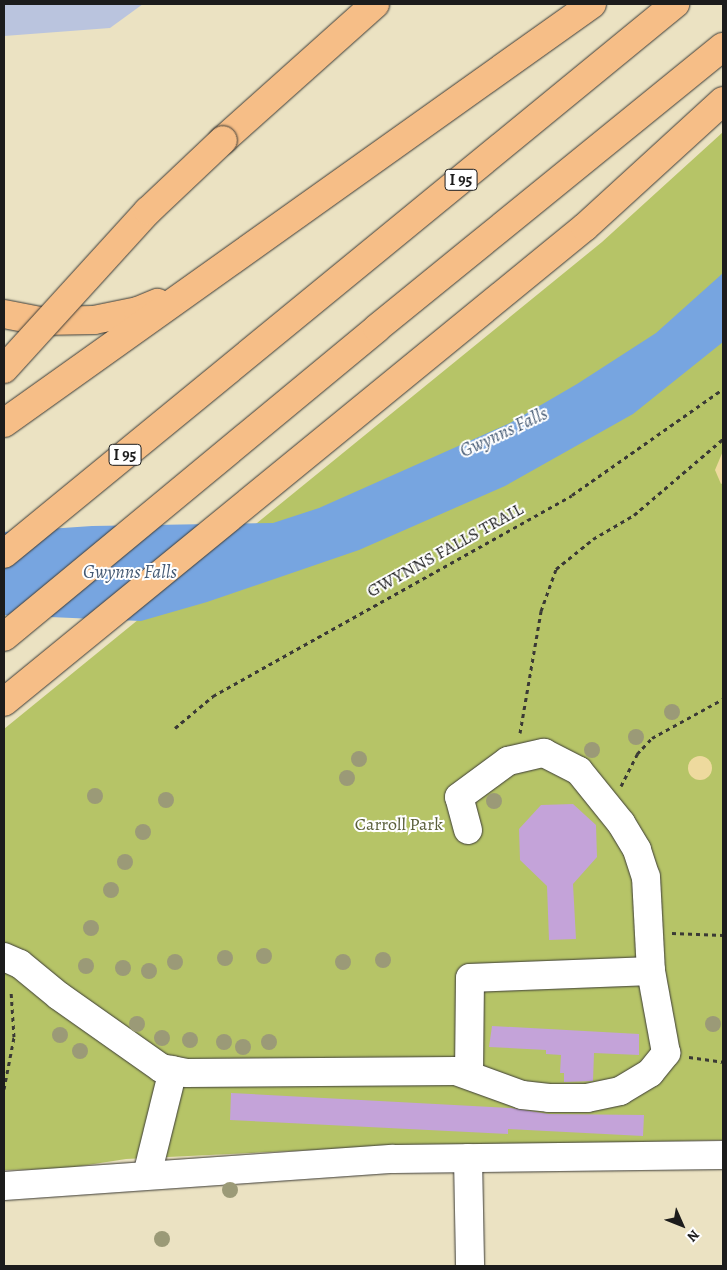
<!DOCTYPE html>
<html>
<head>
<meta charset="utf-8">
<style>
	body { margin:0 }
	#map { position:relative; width:727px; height:1270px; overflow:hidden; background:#ebe2c2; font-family:Alegreya,serif }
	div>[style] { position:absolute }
	.industrial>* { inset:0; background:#bac4de }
	.green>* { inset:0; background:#b6c467 }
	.sand>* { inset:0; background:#eeda9e }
	.round { border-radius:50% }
	.water>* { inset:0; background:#77a5e0 }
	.building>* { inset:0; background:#c4a3d9 }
	.path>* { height:3px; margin-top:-1.5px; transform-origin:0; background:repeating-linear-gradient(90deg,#3b3a35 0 4px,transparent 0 8px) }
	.roads { filter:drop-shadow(0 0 1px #3b3a35) drop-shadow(0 0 1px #3b3a35) }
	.minor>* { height:28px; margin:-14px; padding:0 14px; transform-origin:14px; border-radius:14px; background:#fff }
	.highway>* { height:28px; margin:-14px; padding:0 14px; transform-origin:14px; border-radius:14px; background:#f6be87 }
	.bridges { filter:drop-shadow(0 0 1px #3b3a35) drop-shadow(0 0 1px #3b3a35) }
	.highway-bridge>* { height:28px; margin:-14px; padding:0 14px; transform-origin:14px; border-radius:14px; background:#f6be87 }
	.trees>* { width:16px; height:16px; margin:-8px; border-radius:50%; background:#9b9a77 }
	span { translate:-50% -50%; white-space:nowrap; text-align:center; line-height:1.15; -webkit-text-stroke:4px #fff; paint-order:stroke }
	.shield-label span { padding:1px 4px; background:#fff; border:1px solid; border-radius:4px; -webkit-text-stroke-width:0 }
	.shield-label { font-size:16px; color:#1c1c1c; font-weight:700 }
	.street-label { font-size:18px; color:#1c1c1c }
	.park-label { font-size:18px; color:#5a5f3a }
	.water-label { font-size:19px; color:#455a74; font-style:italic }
	.frame { position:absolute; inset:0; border:5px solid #1c1c1c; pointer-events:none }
	.north { position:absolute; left:657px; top:1200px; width:50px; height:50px; -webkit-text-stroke:4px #fff; paint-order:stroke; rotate:134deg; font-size:14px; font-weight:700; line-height:20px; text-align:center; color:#1c1c1c }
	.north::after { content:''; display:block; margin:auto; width:18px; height:22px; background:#1c1c1c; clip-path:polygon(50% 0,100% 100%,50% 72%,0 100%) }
</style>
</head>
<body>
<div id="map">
	<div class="industrial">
		<i style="clip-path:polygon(4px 4px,143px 4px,110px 28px,4px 36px)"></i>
	</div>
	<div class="green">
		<i style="clip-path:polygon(723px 132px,723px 1140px,355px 1148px,126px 1159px,62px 1169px,4px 1170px,4px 729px,602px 242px)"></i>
	</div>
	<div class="sand">
		<i style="clip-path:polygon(723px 451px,723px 483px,721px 484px,715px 470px)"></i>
		<i class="round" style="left:688px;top:756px;width:24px;height:24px"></i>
	</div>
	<div class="water">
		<i style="clip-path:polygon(723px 273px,723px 342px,633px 414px,505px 486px,359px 550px,207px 602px,141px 621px,4px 615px,4px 532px,92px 526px,273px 523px,319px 508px,510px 423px,577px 384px,656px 333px)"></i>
	</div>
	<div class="building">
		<i style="clip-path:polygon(573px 804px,596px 825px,597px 857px,573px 884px,576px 939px,549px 940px,547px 886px,520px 860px,519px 829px,541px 805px)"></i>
		<i style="clip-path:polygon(492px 1026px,639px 1034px,639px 1055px,594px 1053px,593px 1081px,564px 1082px,564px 1073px,560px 1073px,561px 1055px,546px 1054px,546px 1050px,489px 1047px)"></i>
		<i style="clip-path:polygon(231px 1093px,511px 1108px,549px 1114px,644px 1115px,643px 1136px,508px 1129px,508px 1134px,230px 1120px)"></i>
	</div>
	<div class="path">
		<i style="left:175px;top:728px;width:50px;rotate:-40.1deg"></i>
		<i style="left:213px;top:696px;width:411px;rotate:-29.2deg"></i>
		<i style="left:572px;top:495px;width:184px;rotate:-35.1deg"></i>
		<i style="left:520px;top:733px;width:124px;rotate:-80.2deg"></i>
		<i style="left:541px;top:611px;width:45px;rotate:-70.3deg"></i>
		<i style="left:556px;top:569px;width:48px;rotate:-39deg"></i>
		<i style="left:593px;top:539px;width:48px;rotate:-30.3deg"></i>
		<i style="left:634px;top:515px;width:117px;rotate:-40.5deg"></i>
		<i style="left:621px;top:786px;width:36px;rotate:-63deg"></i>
		<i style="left:637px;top:754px;width:22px;rotate:-47deg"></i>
		<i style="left:652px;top:738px;width:81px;rotate:-28.8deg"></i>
		<i style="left:672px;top:933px;width:51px;rotate:2.2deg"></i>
		<i style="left:689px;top:1057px;width:34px;rotate:8deg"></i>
		<i style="left:4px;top:1089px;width:53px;rotate:-79.1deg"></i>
		<i style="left:14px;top:1037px;width:47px;rotate:-93.7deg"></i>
	</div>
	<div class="roads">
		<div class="minor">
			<i style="left:468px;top:830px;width:34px;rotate:-105deg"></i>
			<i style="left:459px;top:797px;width:61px;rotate:-36.3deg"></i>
			<i style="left:508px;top:761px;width:37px;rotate:-13deg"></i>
			<i style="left:544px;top:753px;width:39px;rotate:27deg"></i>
			<i style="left:579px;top:771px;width:67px;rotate:51.1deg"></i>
			<i style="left:621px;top:823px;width:31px;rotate:59deg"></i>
			<i style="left:637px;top:850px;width:28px;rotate:72deg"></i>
			<i style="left:646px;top:877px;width:94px;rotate:87deg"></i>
			<i style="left:4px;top:957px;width:17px;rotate:24deg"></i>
			<i style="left:20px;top:964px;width:50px;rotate:39.4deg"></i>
			<i style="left:59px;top:996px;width:125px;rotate:35.2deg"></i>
			<i style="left:161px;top:1068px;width:25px;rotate:11deg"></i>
			<i style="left:186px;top:1073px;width:270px;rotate:-0.4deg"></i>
			<i style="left:456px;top:1071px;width:70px;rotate:20deg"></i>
			<i style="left:522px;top:1095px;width:27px;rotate:6deg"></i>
			<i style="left:549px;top:1098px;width:38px"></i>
			<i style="left:587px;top:1098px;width:34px;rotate:-12deg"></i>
			<i style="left:620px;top:1091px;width:35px;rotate:-31deg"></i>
			<i style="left:650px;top:1073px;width:26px;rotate:-51deg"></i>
			<i style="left:666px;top:1053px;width:83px;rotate:-100.4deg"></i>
			<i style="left:651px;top:971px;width:181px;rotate:177.8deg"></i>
			<i style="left:470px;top:978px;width:97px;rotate:90.6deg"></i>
			<i style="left:468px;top:1158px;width:108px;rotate:88.9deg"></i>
			<i style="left:147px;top:1175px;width:108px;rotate:-76.1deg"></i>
			<i style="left:4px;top:1186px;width:390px;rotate:-4deg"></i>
			<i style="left:393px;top:1159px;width:330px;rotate:-0.7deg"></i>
		</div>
		<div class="highway">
			<i style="left:223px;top:140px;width:204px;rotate:-41.8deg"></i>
			<i style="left:4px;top:314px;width:38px;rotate:11deg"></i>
			<i style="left:41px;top:321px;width:53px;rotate:-1.1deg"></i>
			<i style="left:94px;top:320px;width:45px;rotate:-11.6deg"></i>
			<i style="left:138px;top:311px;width:21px;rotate:-23deg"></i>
			<i style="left:4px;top:423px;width:722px;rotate:-35.47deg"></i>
			<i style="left:4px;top:554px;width:868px;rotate:-39.34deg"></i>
			<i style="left:4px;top:637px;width:484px;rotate:-39.6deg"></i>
			<i style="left:377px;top:328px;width:446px;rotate:-39.1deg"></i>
			<i style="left:4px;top:702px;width:750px;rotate:-39.27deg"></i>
			<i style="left:585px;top:227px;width:187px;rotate:-42.4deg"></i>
		</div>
	</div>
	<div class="bridges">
		<div class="highway-bridge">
			<i style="left:4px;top:369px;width:214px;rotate:-47.7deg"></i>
			<i style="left:148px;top:211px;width:103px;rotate:-43.4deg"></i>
		</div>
	</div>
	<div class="trees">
		<i style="left:672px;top:712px"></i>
		<i style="left:636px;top:737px"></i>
		<i style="left:592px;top:750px"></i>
		<i style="left:359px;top:759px"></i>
		<i style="left:347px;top:778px"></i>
		<i style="left:95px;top:796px"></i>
		<i style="left:166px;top:800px"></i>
		<i style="left:494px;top:801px"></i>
		<i style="left:143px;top:832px"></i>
		<i style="left:125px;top:862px"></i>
		<i style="left:111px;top:890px"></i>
		<i style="left:91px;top:928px"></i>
		<i style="left:264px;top:956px"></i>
		<i style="left:225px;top:958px"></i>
		<i style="left:383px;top:960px"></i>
		<i style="left:175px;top:962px"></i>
		<i style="left:343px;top:962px"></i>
		<i style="left:86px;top:966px"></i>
		<i style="left:123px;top:968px"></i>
		<i style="left:149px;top:971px"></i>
		<i style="left:137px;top:1024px"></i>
		<i style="left:713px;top:1024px"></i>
		<i style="left:60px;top:1035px"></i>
		<i style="left:162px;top:1038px"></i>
		<i style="left:190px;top:1040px"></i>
		<i style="left:224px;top:1042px"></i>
		<i style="left:269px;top:1042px"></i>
		<i style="left:243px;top:1047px"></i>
		<i style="left:80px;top:1051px"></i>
		<i style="left:230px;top:1190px"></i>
		<i style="left:162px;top:1239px"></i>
	</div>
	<div class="shield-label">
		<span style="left:461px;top:180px">I 95</span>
		<span style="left:125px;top:455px">I 95</span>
	</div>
	<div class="street-label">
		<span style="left:445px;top:550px;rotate:-29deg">GWYNNS FALLS TRAIL</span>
	</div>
	<div class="park-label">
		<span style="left:399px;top:824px">Carroll Park</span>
	</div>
	<div class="water-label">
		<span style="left:504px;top:433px;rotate:-25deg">Gwynns Falls</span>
		<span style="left:130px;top:573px">Gwynns Falls</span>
	</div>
	<div class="frame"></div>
	<div class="north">N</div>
</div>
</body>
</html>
